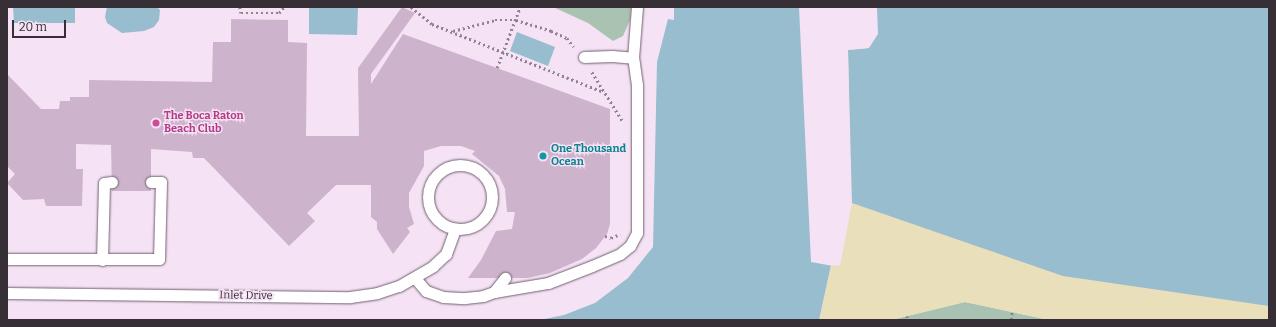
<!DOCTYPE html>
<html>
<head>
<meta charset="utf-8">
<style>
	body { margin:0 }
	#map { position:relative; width:1276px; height:327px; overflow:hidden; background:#f5e2f4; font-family:Bitter,serif }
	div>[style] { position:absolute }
	.green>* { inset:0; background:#a9c2b1 }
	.sand>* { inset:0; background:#e9dfba }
	.water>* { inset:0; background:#97bdce }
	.pier>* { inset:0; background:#f5e2f4 }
	.building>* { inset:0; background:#ceb3cd }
	.path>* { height:2.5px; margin-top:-1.25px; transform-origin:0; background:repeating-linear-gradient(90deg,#8f838f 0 2px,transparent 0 5px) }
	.roads { filter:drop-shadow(0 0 1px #706070) drop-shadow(0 0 1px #706070) }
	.lane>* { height:11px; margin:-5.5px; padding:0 5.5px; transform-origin:5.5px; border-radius:5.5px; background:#fff }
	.lane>.ring { margin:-5.5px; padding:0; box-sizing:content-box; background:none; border:11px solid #fff; border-radius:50% }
	.dots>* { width:11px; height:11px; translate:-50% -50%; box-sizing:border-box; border:2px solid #f5e2f4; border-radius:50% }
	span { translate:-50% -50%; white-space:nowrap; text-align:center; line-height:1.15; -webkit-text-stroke:3px #f5e2f4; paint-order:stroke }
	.hotel-label { font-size:11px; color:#b23c85; font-weight:700 }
	.left { translate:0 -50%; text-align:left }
	.culture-label { font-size:11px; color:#0d838f; font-weight:700 }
	.street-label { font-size:11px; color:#362f36 }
	.frame { position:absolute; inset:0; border:8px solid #362f36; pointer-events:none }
	.scale { position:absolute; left:12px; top:20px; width:54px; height:18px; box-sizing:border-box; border:2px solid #362f36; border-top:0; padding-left:5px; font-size:12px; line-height:14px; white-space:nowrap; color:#362f36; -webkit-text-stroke:3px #f5e2f4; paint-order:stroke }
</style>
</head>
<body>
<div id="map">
	<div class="green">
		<i style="clip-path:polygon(553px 7px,631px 7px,630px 20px,623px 36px,613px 41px,588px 23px)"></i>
		<i style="clip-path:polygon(965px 302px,1049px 320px,891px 320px)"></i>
	</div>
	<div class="sand">
		<i style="clip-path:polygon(1269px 7px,1269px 320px,1049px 320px,965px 302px,891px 320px,819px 320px,831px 265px,840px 266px,852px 203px,848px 50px)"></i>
	</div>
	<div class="water">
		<i style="clip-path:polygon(13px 7px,75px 7px,75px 23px,14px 23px)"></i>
		<i style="clip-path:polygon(107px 7px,157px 7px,160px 10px,159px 20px,154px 27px,144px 31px,122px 33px,107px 23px,105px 17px)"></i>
		<i style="clip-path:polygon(309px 7px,358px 7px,357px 35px,309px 34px)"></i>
		<i style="clip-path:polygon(674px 7px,816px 7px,824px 230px,831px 265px,819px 320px,540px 320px,564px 315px,595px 303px,628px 278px,653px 247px,657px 62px,668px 19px,674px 20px)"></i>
		<i style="clip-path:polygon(868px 7px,1269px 7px,1269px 306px,1063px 276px,852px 203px,848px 50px,869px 48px)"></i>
		<i style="clip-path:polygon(517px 32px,555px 47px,548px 66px,510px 51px)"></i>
	</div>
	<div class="pier">
		<i style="clip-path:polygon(799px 7px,818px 7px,825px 229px,833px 266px,811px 262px)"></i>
		<i style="clip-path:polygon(866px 7px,877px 7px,878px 34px,869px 48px,848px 50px,851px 205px,846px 50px,867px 46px)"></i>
	</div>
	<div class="building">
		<i style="clip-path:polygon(402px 7px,415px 13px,371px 74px,371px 84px,403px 34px,610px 109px,610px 224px,607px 234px,596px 248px,582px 259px,550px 273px,528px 278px,468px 278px,481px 260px,496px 231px,512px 229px,515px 212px,507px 212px,505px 189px,499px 176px,472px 154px,475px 151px,461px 146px,441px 146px,424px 151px,424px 166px,409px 193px,409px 207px,414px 224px,407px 228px,410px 232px,393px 254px,377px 229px,377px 222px,371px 217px,371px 185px,336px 185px,307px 213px,315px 221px,289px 246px,204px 158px,193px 158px,192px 152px,151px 149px,151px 191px,112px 191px,111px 145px,76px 144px,76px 169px,83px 169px,82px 206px,46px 206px,44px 199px,23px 200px,7px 183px,15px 174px,7px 166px,7px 74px,41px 109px,59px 109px,60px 101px,70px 101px,70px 97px,89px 97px,89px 80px,212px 82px,213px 42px,231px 42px,231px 19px,288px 20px,288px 42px,307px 43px,306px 136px,359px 136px,358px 68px)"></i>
	</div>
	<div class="path">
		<i style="left:240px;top:7px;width:6px;rotate:81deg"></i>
		<i style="left:241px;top:13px;width:38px"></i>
		<i style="left:279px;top:13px;width:8px;rotate:-50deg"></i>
		<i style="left:411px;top:7px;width:27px;rotate:39deg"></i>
		<i style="left:432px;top:24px;width:185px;rotate:21.6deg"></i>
		<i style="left:453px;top:31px;width:43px;rotate:-14.7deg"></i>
		<i style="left:495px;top:20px;width:21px"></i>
		<i style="left:516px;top:20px;width:37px;rotate:17deg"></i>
		<i style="left:551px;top:31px;width:17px;rotate:24deg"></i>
		<i style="left:567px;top:38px;width:11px;rotate:52deg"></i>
		<i style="left:497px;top:68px;width:65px;rotate:-69.3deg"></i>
		<i style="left:592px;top:72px;width:57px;rotate:58deg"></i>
		<i style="left:605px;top:236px;width:6px;rotate:18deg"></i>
		<i style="left:611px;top:238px;width:10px;rotate:-24deg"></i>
		<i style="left:907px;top:316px;width:4px;rotate:76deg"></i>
		<i style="left:1011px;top:320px;width:8px;rotate:-83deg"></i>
	</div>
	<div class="roads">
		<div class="lane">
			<i style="left:584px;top:57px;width:28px;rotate:-2deg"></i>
			<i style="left:612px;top:56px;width:21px;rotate:5deg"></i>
			<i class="ring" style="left:428px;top:165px;width:53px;height:53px"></i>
			<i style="left:7px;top:259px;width:152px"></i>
			<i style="left:159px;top:259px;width:77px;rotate:-88.5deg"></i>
			<i style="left:161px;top:182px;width:10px;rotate:180deg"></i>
			<i style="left:102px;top:260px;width:77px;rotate:-88.5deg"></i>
			<i style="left:104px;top:183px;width:8px;rotate:-7deg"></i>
			<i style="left:415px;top:278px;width:17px;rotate:50deg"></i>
			<i style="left:426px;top:291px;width:18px;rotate:19deg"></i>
			<i style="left:443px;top:297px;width:22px;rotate:3deg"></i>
			<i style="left:465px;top:298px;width:18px;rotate:-6deg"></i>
			<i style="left:483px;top:296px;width:12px;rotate:-20deg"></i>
			<i style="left:494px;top:292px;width:18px;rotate:-52deg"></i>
			<i style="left:494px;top:292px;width:55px;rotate:-9.5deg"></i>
			<i style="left:548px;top:283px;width:47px;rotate:-21.1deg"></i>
			<i style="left:592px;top:266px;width:30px;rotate:-23deg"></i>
			<i style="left:620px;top:254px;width:13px;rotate:-39deg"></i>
			<i style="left:630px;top:246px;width:15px;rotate:-62deg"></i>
			<i style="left:637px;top:233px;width:148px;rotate:-90deg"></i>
			<i style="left:637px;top:85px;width:27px;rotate:-98deg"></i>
			<i style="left:633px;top:58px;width:51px;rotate:-85.5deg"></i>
			<i style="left:7px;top:293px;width:343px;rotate:0.7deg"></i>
			<i style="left:350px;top:297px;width:27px;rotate:-8deg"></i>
			<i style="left:377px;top:293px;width:23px;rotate:-18deg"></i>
			<i style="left:399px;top:286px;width:39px;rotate:-30deg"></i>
			<i style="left:433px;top:266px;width:18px;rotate:-43deg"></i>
			<i style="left:446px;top:254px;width:27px;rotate:-70deg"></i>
		</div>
	</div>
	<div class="dots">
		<i style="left:156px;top:123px;background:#d1479c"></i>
		<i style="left:543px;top:156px;background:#0f9aa8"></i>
	</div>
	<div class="hotel-label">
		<span class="left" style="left:164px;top:123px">The Boca Raton<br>Beach Club</span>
	</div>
	<div class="culture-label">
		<span class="left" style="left:551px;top:156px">One Thousand<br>Ocean</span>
	</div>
	<div class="street-label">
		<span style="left:246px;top:296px;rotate:1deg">Inlet Drive</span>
	</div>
	<div class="frame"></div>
	<div class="scale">20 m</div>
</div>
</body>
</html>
